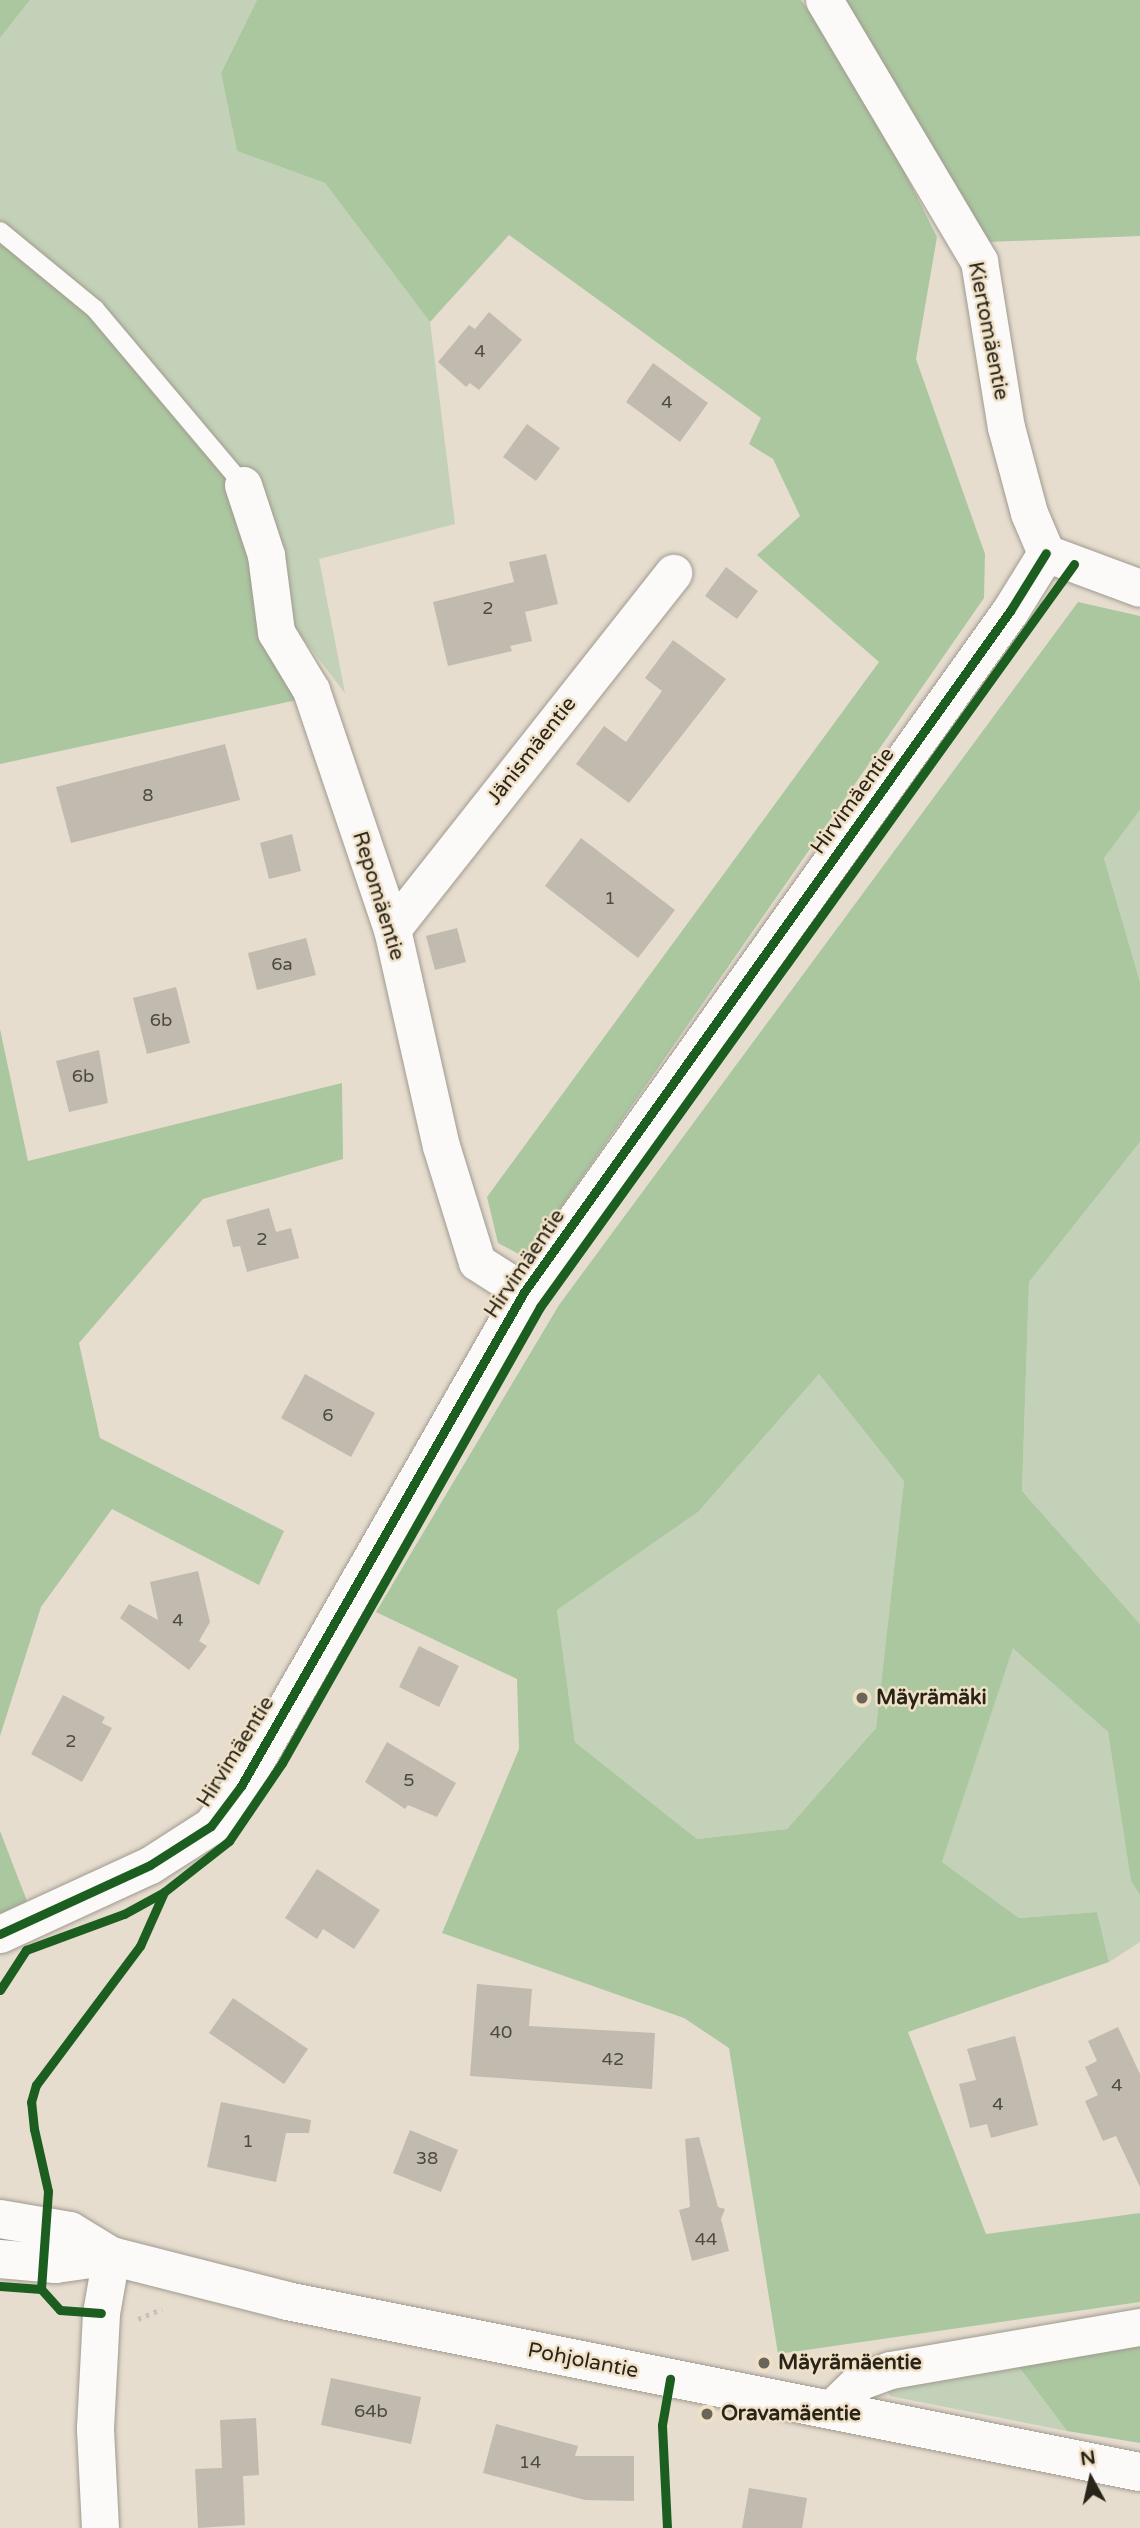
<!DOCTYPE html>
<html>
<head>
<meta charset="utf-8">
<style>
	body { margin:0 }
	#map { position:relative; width:1140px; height:2528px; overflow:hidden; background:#e6ddcf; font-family:"Varela Round",sans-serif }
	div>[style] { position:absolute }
	.green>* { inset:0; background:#c2d1b7 }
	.forest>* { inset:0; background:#abc7a0 }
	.building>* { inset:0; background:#c1baaf }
	.path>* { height:4.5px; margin-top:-2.25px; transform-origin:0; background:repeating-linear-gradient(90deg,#c5c2bd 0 3.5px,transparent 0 8.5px) }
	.roads { filter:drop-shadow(0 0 2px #a09a8f) drop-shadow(0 0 2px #a09a8f) }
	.service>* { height:18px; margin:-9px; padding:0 9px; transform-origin:9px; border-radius:9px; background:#fbfaf8 }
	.minor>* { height:37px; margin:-18.5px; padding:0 18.5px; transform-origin:18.5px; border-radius:18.5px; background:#fbfaf8 }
	.tertiary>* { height:38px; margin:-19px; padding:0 19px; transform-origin:19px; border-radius:19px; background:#fbfaf8 }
	.cycleway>* { height:9px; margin:-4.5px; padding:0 4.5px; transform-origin:4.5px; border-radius:4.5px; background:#1b5e20 }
	.dots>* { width:19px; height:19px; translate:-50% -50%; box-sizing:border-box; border:4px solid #efe0c6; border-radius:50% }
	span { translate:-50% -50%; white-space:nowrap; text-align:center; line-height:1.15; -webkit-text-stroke:5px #efe0c6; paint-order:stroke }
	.number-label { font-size:18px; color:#4f4a3f }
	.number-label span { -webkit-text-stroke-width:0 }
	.street-label { font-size:21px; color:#29241a }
	.poi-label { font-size:21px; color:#29241a; font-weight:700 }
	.left { translate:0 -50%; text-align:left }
	.north { position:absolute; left:1056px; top:2444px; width:70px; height:70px; -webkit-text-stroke:5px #efe0c6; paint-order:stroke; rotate:352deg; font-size:19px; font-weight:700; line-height:28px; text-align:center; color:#29241a }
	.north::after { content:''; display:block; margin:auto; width:24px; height:32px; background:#29241a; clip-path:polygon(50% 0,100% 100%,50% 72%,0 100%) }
</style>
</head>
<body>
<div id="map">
	<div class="green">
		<i style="clip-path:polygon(30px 0,257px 0,221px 73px,237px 151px,325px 183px,430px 322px,455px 524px,319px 559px,345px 693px,294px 627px,268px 554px,61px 277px,0 244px,0 38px)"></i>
		<i style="clip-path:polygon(1140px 810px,1140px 982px,1104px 858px)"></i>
		<i style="clip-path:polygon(1140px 1142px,1140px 1624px,1022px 1491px,1029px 1282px)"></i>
		<i style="clip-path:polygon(819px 1374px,904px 1481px,876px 1728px,787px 1829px,697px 1839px,575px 1742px,557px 1610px,698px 1512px)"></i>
		<i style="clip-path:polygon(1013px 1647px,1108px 1732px,1131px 1881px,1140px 1895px,1140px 1942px,1109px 1962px,1097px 1912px,1019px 1918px,942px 1862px)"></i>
		<i style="clip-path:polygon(1016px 2363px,1067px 2431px,890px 2396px,884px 2385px)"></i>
	</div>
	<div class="forest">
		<i style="clip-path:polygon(0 0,30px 0,0 38px)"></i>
		<i style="clip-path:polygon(257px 0,801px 0,856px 75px,937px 237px,916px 359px,985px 554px,984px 598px,526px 1258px,498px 1243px,487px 1197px,879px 662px,757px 555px,800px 516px,773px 459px,749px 444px,761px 418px,509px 235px,430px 322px,325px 183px,237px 151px,221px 73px)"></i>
		<i style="clip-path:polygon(840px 0,1140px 0,1140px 236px,988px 242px)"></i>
		<i style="clip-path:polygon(0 244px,61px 277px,231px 471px,297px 700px,0 764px)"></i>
		<i style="clip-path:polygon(evenodd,1078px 602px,1140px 616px,1140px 810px,1104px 858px,1140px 982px,1140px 1142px,1029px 1282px,1022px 1491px,1140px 1624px,1140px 1895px,1131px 1881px,1108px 1732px,1013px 1648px,942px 1862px,1019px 1918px,1097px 1912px,1109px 1962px,908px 2032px,986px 2234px,1140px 2213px,1140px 2302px,778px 2354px,729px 2048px,684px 2018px,442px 1933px,519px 1749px,517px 1679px,376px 1612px,559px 1305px,1078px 602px,819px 1374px,904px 1481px,876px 1728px,787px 1829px,697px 1839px,575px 1742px,557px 1610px,698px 1512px,819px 1374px)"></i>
		<i style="clip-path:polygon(0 1029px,28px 1161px,342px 1083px,343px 1159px,203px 1199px,79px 1343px,100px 1438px,284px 1531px,259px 1585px,112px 1509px,41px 1607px,0 1736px)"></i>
		<i style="clip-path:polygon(0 1831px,27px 1901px,0 1914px)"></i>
		<i style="clip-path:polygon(1140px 2341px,1140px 2443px,1067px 2431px,1016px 2363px)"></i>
	</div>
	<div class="building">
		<i style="clip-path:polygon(489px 312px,522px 340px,479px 390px,470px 383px,466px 387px,438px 362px,469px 325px,475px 329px)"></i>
		<i style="clip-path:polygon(653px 363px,708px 403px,680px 442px,626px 402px)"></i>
		<i style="clip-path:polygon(527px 424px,560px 448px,536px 481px,503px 457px)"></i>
		<i style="clip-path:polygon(546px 554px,558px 604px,525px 612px,532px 641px,510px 646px,512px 651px,448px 666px,433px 602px,514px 582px,509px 562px)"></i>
		<i style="clip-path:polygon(726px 567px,758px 591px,737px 619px,705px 596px)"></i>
		<i style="clip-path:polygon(673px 640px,726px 679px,629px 803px,576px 764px,604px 726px,626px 742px,662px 691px,645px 678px)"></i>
		<i style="clip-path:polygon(225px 744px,240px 800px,71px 843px,56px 787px)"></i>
		<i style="clip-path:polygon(292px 834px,301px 871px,269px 879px,260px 843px)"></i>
		<i style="clip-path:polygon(581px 838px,675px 910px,638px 958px,545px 886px)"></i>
		<i style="clip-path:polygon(457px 928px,466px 962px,435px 970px,426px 936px)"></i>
		<i style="clip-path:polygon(306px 938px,316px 975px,257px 990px,248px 953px)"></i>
		<i style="clip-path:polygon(176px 987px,190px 1043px,147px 1054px,133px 998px)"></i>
		<i style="clip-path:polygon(99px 1050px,108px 1103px,69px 1112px,56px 1061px)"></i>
		<i style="clip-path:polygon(269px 1208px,276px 1232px,291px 1228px,299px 1258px,247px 1272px,240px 1246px,233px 1247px,226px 1220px)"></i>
		<i style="clip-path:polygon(305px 1374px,375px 1413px,351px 1457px,281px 1418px)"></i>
		<i style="clip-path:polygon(198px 1571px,210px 1622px,199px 1641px,207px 1646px,189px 1670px,120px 1618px,129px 1604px,158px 1620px,150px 1582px)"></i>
		<i style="clip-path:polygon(419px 1646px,459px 1666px,439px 1707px,399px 1687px)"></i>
		<i style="clip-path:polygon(63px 1695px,105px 1717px,102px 1723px,112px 1728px,82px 1782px,31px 1754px)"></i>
		<i style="clip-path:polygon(387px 1742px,456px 1783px,437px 1817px,408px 1805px,405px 1809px,365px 1782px)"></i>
		<i style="clip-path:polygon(317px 1869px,380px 1910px,354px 1949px,323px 1929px,317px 1939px,285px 1918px)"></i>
		<i style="clip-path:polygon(477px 1984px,532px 1989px,529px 2026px,655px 2033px,652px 2089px,470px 2076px)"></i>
		<i style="clip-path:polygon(233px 1998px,308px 2049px,284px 2084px,209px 2033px)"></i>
		<i style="clip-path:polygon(1118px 2027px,1140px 2074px,1140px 2187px,1116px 2136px,1103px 2141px,1085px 2101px,1098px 2095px,1085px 2067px,1097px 2061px,1088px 2041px)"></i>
		<i style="clip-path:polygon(1015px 2036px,1038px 2125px,991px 2138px,987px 2124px,970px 2128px,959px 2084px,976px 2080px,967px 2049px)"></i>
		<i style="clip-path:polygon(221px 2102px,311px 2120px,309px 2133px,286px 2133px,276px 2182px,207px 2167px)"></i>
		<i style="clip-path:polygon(410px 2130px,458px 2150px,441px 2192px,393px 2173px)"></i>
		<i style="clip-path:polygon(699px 2137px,718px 2207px,725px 2209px,721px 2219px,729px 2251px,692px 2261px,679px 2210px,690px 2207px,685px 2139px)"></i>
		<i style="clip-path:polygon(331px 2378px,421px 2397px,411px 2444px,321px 2425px)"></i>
		<i style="clip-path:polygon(256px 2418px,259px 2475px,243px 2476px,245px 2525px,198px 2528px,195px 2469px,222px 2468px,220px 2420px)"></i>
		<i style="clip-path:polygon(496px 2424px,578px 2446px,575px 2456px,634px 2456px,634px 2501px,585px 2500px,483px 2473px)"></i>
		<i style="clip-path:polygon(749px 2488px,807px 2498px,802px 2528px,742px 2528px)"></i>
	</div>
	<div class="path">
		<i style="left:138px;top:2319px;width:26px;rotate:-23deg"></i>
	</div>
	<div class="roads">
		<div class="service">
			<i style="left:0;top:231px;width:123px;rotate:39.4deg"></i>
			<i style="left:95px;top:309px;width:230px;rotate:49.9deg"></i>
		</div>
		<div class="minor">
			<i style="left:824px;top:0;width:304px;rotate:59.3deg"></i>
			<i style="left:979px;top:261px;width:168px;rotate:80.8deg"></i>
			<i style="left:1006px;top:427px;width:89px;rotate:75deg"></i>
			<i style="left:1029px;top:513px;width:43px;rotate:67deg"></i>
			<i style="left:1046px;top:553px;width:100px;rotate:20.4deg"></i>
			<i style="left:243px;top:485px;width:74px;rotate:71.8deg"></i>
			<i style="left:266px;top:555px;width:78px;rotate:82.6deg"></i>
			<i style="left:276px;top:632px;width:68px;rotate:58.9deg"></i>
			<i style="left:311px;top:690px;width:252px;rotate:71.3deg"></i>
			<i style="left:392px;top:929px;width:222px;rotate:77.3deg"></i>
			<i style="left:441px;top:1146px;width:121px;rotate:72.8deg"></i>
			<i style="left:477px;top:1262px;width:56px;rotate:32.6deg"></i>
			<i style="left:392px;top:929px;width:454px;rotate:-51.7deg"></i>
			<i style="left:0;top:1934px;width:165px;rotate:-24.7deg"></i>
			<i style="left:150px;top:1865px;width:72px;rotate:-32.6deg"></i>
			<i style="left:211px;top:1826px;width:50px;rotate:-53.1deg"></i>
			<i style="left:241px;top:1786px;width:569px;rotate:-60.19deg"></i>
			<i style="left:524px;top:1292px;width:837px;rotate:-54.49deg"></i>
			<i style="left:1010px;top:611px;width:68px;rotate:-58.2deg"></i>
			<i style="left:830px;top:2410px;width:42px;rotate:-44deg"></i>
			<i style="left:860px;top:2381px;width:32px;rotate:-20deg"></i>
			<i style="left:890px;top:2370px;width:254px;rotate:-9.8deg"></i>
			<i style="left:100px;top:2528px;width:100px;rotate:-92.9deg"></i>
			<i style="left:95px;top:2428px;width:115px;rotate:-87deg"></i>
			<i style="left:101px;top:2313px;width:58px;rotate:-80deg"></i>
		</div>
		<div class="tertiary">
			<i style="left:0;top:2219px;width:71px;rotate:9.7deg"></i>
			<i style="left:70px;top:2231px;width:48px;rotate:31.4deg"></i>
			<i style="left:111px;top:2256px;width:182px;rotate:14.3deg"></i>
			<i style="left:287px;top:2301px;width:870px;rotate:11.34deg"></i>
			<i style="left:0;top:2259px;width:56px;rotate:5.1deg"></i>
			<i style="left:56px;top:2264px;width:56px;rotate:-8.3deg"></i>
		</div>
	</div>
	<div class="cycleway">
		<i style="left:0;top:1934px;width:165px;rotate:-24.7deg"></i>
		<i style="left:150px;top:1865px;width:72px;rotate:-32.6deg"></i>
		<i style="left:211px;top:1826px;width:50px;rotate:-53.1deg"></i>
		<i style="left:241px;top:1786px;width:569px;rotate:-60.19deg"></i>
		<i style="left:524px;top:1292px;width:837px;rotate:-54.49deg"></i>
		<i style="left:1010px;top:611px;width:68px;rotate:-58.2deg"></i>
		<i style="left:0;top:1990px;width:48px;rotate:-57deg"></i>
		<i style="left:26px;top:1950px;width:104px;rotate:-20.2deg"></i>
		<i style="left:124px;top:1914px;width:46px;rotate:-28.8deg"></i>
		<i style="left:164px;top:1892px;width:83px;rotate:-38.1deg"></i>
		<i style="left:229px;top:1841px;width:94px;rotate:-55.8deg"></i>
		<i style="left:282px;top:1763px;width:524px;rotate:-60.5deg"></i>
		<i style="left:540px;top:1307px;width:915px;rotate:-54.29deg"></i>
		<i style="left:0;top:2286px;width:41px;rotate:4.2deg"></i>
		<i style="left:41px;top:2289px;width:28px;rotate:48deg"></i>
		<i style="left:60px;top:2310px;width:41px;rotate:4.2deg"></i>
		<i style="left:41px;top:2289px;width:98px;rotate:-85.9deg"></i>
		<i style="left:48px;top:2191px;width:64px;rotate:-102.7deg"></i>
		<i style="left:34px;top:2129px;width:27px;rotate:-96deg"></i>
		<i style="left:31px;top:2102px;width:18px;rotate:-74deg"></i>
		<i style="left:36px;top:2085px;width:174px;rotate:-53.2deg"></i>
		<i style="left:140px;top:1946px;width:59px;rotate:-66deg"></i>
		<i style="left:667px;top:2528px;width:103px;rotate:-92.8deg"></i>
		<i style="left:662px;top:2425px;width:47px;rotate:-80.1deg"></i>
	</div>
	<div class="dots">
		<i style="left:862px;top:1698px;background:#6b6559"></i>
		<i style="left:764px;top:2363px;background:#6b6559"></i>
		<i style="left:707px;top:2414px;background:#6b6559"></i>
	</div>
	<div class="number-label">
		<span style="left:480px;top:351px">4</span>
		<span style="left:667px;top:402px">4</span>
		<span style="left:488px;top:608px">2</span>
		<span style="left:148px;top:795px">8</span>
		<span style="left:610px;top:898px">1</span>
		<span style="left:282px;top:964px">6a</span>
		<span style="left:161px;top:1020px">6b</span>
		<span style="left:83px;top:1076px">6b</span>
		<span style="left:262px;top:1239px">2</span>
		<span style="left:328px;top:1415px">6</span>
		<span style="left:178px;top:1620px">4</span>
		<span style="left:71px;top:1741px">2</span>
		<span style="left:409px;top:1780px">5</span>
		<span style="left:501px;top:2032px">40</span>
		<span style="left:613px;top:2059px">42</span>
		<span style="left:1117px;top:2085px">4</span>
		<span style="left:998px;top:2104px">4</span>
		<span style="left:248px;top:2141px">1</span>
		<span style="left:427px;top:2158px">38</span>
		<span style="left:706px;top:2239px">44</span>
		<span style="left:371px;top:2411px">64b</span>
		<span style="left:530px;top:2462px">14</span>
	</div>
	<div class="street-label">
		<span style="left:988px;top:331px;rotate:79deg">Kiertomäentie</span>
		<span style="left:532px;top:751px;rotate:-52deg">Jänismäentie</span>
		<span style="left:853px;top:801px;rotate:-54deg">Hirvimäentie</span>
		<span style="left:378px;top:896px;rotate:73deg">Repomäentie</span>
		<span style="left:525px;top:1264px;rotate:-56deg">Hirvimäentie</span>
		<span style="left:236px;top:1752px;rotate:-58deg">Hirvimäentie</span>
		<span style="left:583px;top:2361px;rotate:11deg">Pohjolantie</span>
	</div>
	<div class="poi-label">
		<span class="left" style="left:876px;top:1698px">Mäyrämäki</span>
		<span class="left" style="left:778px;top:2363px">Mäyrämäentie</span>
		<span class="left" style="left:721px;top:2414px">Oravamäentie</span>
	</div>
	<div class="north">N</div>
</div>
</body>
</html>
